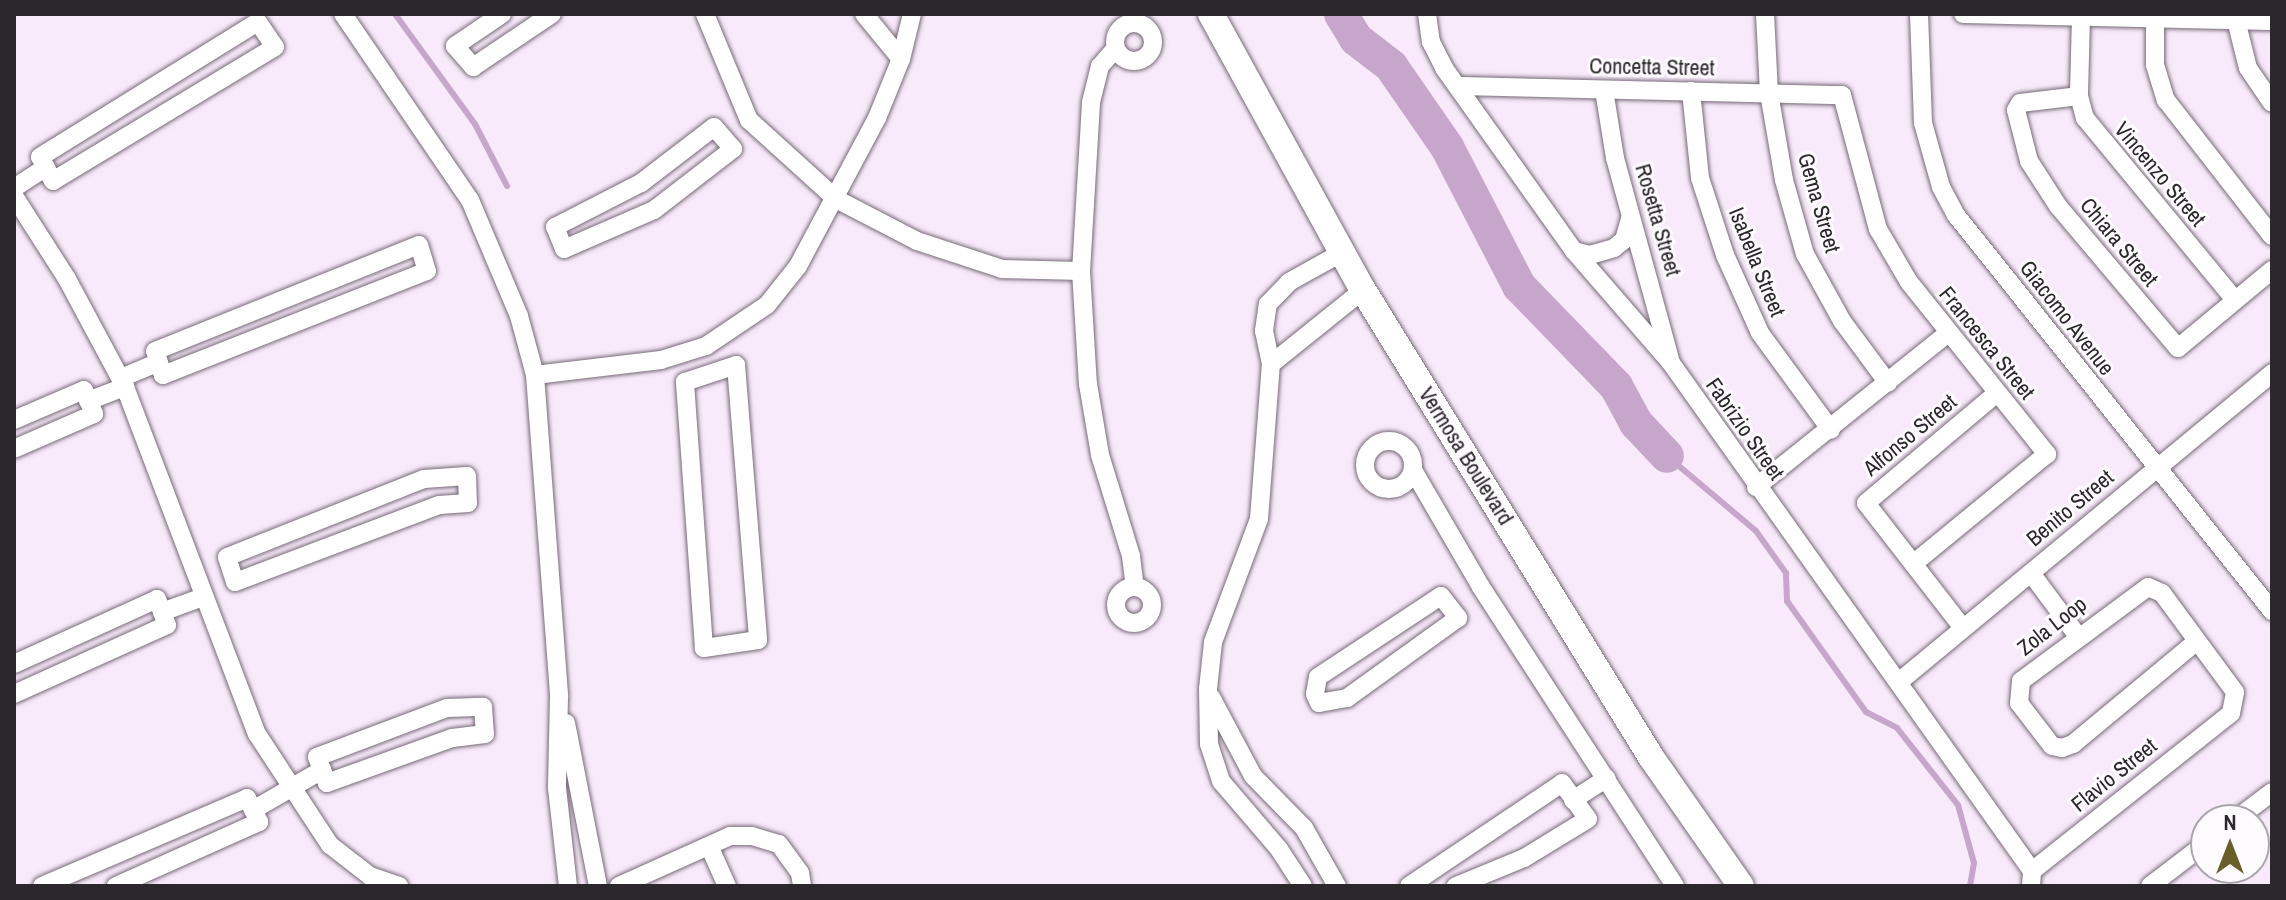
<!DOCTYPE html>
<html>
<head>
<meta charset="utf-8">
<style>
	body { margin:0 }
	#map { position:relative; width:2286px; height:900px; overflow:hidden; background:#f8eafa; font-family:"Archivo Narrow",sans-serif }
	div>[style] { position:absolute }
	.stream>* { height:6px; margin:-3px; padding:0 3px; transform-origin:3px; border-radius:3px; background:#c7a6cb }
	.river>* { height:34px; margin:-17px; padding:0 17px; transform-origin:17px; border-radius:17px; background:#c7a6cb }
	.roads { filter:drop-shadow(0 0 2px #776a78) drop-shadow(0 0 2px #776a78) }
	.street>* { height:18px; margin:-9px; padding:0 9px; transform-origin:9px; border-radius:9px; background:#fff }
	.street>.ring { margin:-9px; padding:0; box-sizing:content-box; background:none; border:18px solid #fff; border-radius:50% }
	.secondary>* { height:26px; margin:-13px; padding:0 13px; transform-origin:13px; border-radius:13px; background:#fff }
	span { translate:-50% -50%; white-space:nowrap; text-align:center; line-height:1.15; -webkit-text-stroke:6px #fefbff; paint-order:stroke }
	.street-label { font-size:22px; color:#2c272d }
	.frame { position:absolute; inset:0; border:16px solid #2c272d; pointer-events:none }
	.north { position:absolute; left:2190px; top:804px; width:80px; height:80px; box-sizing:border-box; background:#fefbff; border:2px solid #aaa6ab; border-radius:50%; rotate:0deg; font-size:22px; font-weight:700; line-height:32px; text-align:center; color:#2c272d }
	.north::after { content:''; display:block; margin:auto; width:28px; height:36px; background:#6a5f2b; clip-path:polygon(50% 0,100% 100%,50% 72%,0 100%) }
</style>
</head>
<body>
<div id="map">
	<div class="stream">
		<i style="left:395px;top:14px;width:136px;rotate:54deg"></i>
		<i style="left:475px;top:124px;width:70px;rotate:62.7deg"></i>
		<i style="left:1667px;top:456px;width:116px;rotate:40.1deg"></i>
		<i style="left:1756px;top:531px;width:52px;rotate:54.5deg"></i>
		<i style="left:1786px;top:573px;width:28px;rotate:88deg"></i>
		<i style="left:1787px;top:601px;width:136px;rotate:54.6deg"></i>
		<i style="left:1866px;top:712px;width:35px;rotate:27deg"></i>
		<i style="left:1897px;top:728px;width:98px;rotate:51.6deg"></i>
		<i style="left:1958px;top:805px;width:60px;rotate:74.6deg"></i>
		<i style="left:1974px;top:863px;width:23px;rotate:100deg"></i>
	</div>
	<div class="river">
		<i style="left:1341px;top:14px;width:29px;rotate:59deg"></i>
		<i style="left:1356px;top:39px;width:44px;rotate:37.6deg"></i>
		<i style="left:1391px;top:66px;width:98px;rotate:55.3deg"></i>
		<i style="left:1447px;top:147px;width:157px;rotate:62.6deg"></i>
		<i style="left:1519px;top:286px;width:139px;rotate:45.9deg"></i>
		<i style="left:1616px;top:386px;width:42px;rotate:61.6deg"></i>
		<i style="left:1636px;top:423px;width:45px;rotate:46.8deg"></i>
	</div>
	<div class="roads">
		<div class="street">
			<i style="left:343px;top:14px;width:225px;rotate:55.7deg"></i>
			<i style="left:470px;top:200px;width:126px;rotate:67.1deg"></i>
			<i style="left:519px;top:316px;width:61px;rotate:74.8deg"></i>
			<i style="left:535px;top:375px;width:323px;rotate:85.7deg"></i>
			<i style="left:559px;top:697px;width:91px;rotate:91.3deg"></i>
			<i style="left:557px;top:788px;width:99px;rotate:83.6deg"></i>
			<i style="left:502px;top:14px;width:57px;rotate:145.8deg"></i>
			<i style="left:455px;top:46px;width:28px;rotate:49deg"></i>
			<i style="left:473px;top:67px;width:95px;rotate:-33.9deg"></i>
			<i style="left:705px;top:14px;width:115px;rotate:67.5deg"></i>
			<i style="left:749px;top:120px;width:118px;rotate:42.2deg"></i>
			<i style="left:836px;top:199px;width:91px;rotate:27.4deg"></i>
			<i style="left:917px;top:241px;width:89px;rotate:18.2deg"></i>
			<i style="left:1002px;top:269px;width:79px;rotate:1.5deg"></i>
			<i style="left:864px;top:14px;width:58px;rotate:50.6deg"></i>
			<i style="left:1427px;top:14px;width:28px;rotate:82deg"></i>
			<i style="left:1431px;top:42px;width:29px;rotate:63deg"></i>
			<i style="left:1444px;top:68px;width:224px;rotate:54.6deg"></i>
			<i style="left:1574px;top:251px;width:148px;rotate:49.1deg"></i>
			<i style="left:1671px;top:363px;width:623px;rotate:54.6deg"></i>
			<i style="left:1765px;top:14px;width:79px;rotate:87.1deg"></i>
			<i style="left:1769px;top:93px;width:88px;rotate:80.2deg"></i>
			<i style="left:1784px;top:180px;width:77px;rotate:74.2deg"></i>
			<i style="left:1805px;top:254px;width:77px;rotate:61.1deg"></i>
			<i style="left:1842px;top:321px;width:77px;rotate:53.4deg"></i>
			<i style="left:1919px;top:14px;width:109px;rotate:87.9deg"></i>
			<i style="left:1923px;top:123px;width:66px;rotate:74.3deg"></i>
			<i style="left:1941px;top:187px;width:32px;rotate:62deg"></i>
			<i style="left:1956px;top:215px;width:507px;rotate:51.41deg"></i>
			<i style="left:1963px;top:14px;width:309px;rotate:1.3deg"></i>
			<i style="left:2081px;top:17px;width:79px;rotate:91.5deg"></i>
			<i style="left:2079px;top:96px;width:23px;rotate:75deg"></i>
			<i style="left:2085px;top:118px;width:236px;rotate:50.5deg"></i>
			<i style="left:2155px;top:18px;width:47px;rotate:90deg"></i>
			<i style="left:2155px;top:65px;width:37px;rotate:73deg"></i>
			<i style="left:2166px;top:100px;width:172px;rotate:52.1deg"></i>
			<i style="left:2236px;top:20px;width:49px;rotate:76deg"></i>
			<i style="left:2248px;top:68px;width:42px;rotate:55.6deg"></i>
			<i style="left:258px;top:22px;width:30px;rotate:56deg"></i>
			<i style="left:275px;top:47px;width:259px;rotate:148.9deg"></i>
			<i style="left:53px;top:181px;width:27px;rotate:-118deg"></i>
			<i style="left:40px;top:157px;width:256px;rotate:-31.8deg"></i>
			<i class="ring" style="left:1115px;top:23px;width:20px;height:20px"></i>
			<i style="left:1115px;top:49px;width:23px;rotate:131deg"></i>
			<i style="left:1100px;top:66px;width:38px;rotate:104deg"></i>
			<i style="left:1091px;top:103px;width:168px;rotate:93.4deg"></i>
			<i style="left:1081px;top:271px;width:113px;rotate:86.5deg"></i>
			<i style="left:1088px;top:384px;width:72px;rotate:80.4deg"></i>
			<i style="left:1100px;top:455px;width:106px;rotate:72.9deg"></i>
			<i style="left:1131px;top:556px;width:31px;rotate:83deg"></i>
			<i style="left:1461px;top:86px;width:381px;rotate:1.4deg"></i>
			<i style="left:1842px;top:95px;width:139px;rotate:75deg"></i>
			<i style="left:1878px;top:229px;width:61px;rotate:59.7deg"></i>
			<i style="left:1909px;top:282px;width:221px;rotate:51.3deg"></i>
			<i style="left:2047px;top:454px;width:173px;rotate:140.6deg"></i>
			<i style="left:1604px;top:90px;width:69px;rotate:80.8deg"></i>
			<i style="left:1615px;top:158px;width:208px;rotate:74.7deg"></i>
			<i style="left:1691px;top:91px;width:87px;rotate:84.1deg"></i>
			<i style="left:1700px;top:178px;width:81px;rotate:72deg"></i>
			<i style="left:1725px;top:255px;width:85px;rotate:65.8deg"></i>
			<i style="left:1760px;top:333px;width:120px;rotate:53.8deg"></i>
			<i style="left:2079px;top:96px;width:59px;rotate:173.2deg"></i>
			<i style="left:2020px;top:103px;width:8px;rotate:120deg"></i>
			<i style="left:2016px;top:110px;width:53px;rotate:75.7deg"></i>
			<i style="left:2029px;top:161px;width:54px;rotate:57.2deg"></i>
			<i style="left:2058px;top:206px;width:186px;rotate:49.8deg"></i>
			<i style="left:2178px;top:348px;width:122px;rotate:-39.7deg"></i>
			<i style="left:714px;top:127px;width:29px;rotate:49deg"></i>
			<i style="left:733px;top:149px;width:100px;rotate:142.3deg"></i>
			<i style="left:654px;top:210px;width:98px;rotate:156.6deg"></i>
			<i style="left:564px;top:249px;width:24px;rotate:-112deg"></i>
			<i style="left:555px;top:227px;width:97px;rotate:-27.1deg"></i>
			<i style="left:641px;top:183px;width:92px;rotate:-37.5deg"></i>
			<i style="left:14px;top:188px;width:38px;rotate:-33deg"></i>
			<i style="left:14px;top:196px;width:98px;rotate:57.4deg"></i>
			<i style="left:67px;top:279px;width:123px;rotate:61.8deg"></i>
			<i style="left:125px;top:387px;width:371px;rotate:69.2deg"></i>
			<i style="left:257px;top:734px;width:133px;rotate:56.7deg"></i>
			<i style="left:330px;top:845px;width:51px;rotate:37.8deg"></i>
			<i style="left:370px;top:876px;width:31px;rotate:19deg"></i>
			<i style="left:419px;top:245px;width:27px;rotate:73deg"></i>
			<i style="left:427px;top:271px;width:284px;rotate:158.5deg"></i>
			<i style="left:163px;top:375px;width:25px;rotate:-108deg"></i>
			<i style="left:155px;top:351px;width:284px;rotate:-21.9deg"></i>
			<i style="left:1574px;top:251px;width:16px;rotate:14deg"></i>
			<i style="left:1590px;top:255px;width:25px;rotate:-16deg"></i>
			<i style="left:1614px;top:248px;width:13px;rotate:-39deg"></i>
			<i style="left:1624px;top:240px;width:22px;rotate:-74deg"></i>
			<i style="left:1271px;top:364px;width:118px;rotate:-38.8deg"></i>
			<i style="left:736px;top:365px;width:276px;rotate:85.4deg"></i>
			<i style="left:758px;top:640px;width:55px;rotate:171.6deg"></i>
			<i style="left:704px;top:648px;width:267px;rotate:-94.1deg"></i>
			<i style="left:685px;top:382px;width:54px;rotate:-18.4deg"></i>
			<i style="left:535px;top:375px;width:127px;rotate:-6.8deg"></i>
			<i style="left:661px;top:360px;width:47px;rotate:-17.3deg"></i>
			<i style="left:706px;top:346px;width:73px;rotate:-33.9deg"></i>
			<i style="left:767px;top:305px;width:50px;rotate:-51.5deg"></i>
			<i style="left:798px;top:266px;width:168px;rotate:-61.9deg"></i>
			<i style="left:877px;top:118px;width:64px;rotate:-67.9deg"></i>
			<i style="left:901px;top:59px;width:46px;rotate:-76.3deg"></i>
			<i style="left:121px;top:378px;width:41px;rotate:-22.8deg"></i>
			<i style="left:88px;top:401px;width:40px;rotate:-21deg"></i>
			<i style="left:14px;top:420px;width:76px;rotate:-23.2deg"></i>
			<i style="left:84px;top:390px;width:26px;rotate:67deg"></i>
			<i style="left:94px;top:414px;width:87px;rotate:156.4deg"></i>
			<i class="ring" style="left:1365px;top:441px;width:30px;height:30px"></i>
			<i style="left:1413px;top:470px;width:135px;rotate:59.8deg"></i>
			<i style="left:1481px;top:587px;width:356px;rotate:57deg"></i>
			<i style="left:467px;top:476px;width:27px;rotate:88deg"></i>
			<i style="left:468px;top:503px;width:29px;rotate:176deg"></i>
			<i style="left:439px;top:505px;width:218px;rotate:159.3deg"></i>
			<i style="left:235px;top:582px;width:26px;rotate:-108deg"></i>
			<i style="left:227px;top:557px;width:212px;rotate:-21.6deg"></i>
			<i style="left:424px;top:479px;width:43px;rotate:-4deg"></i>
			<i style="left:1756px;top:487px;width:245px;rotate:-38.7deg"></i>
			<i style="left:2031px;top:573px;width:77px;rotate:53.4deg"></i>
			<i class="ring" style="left:1116px;top:587px;width:18px;height:18px"></i>
			<i style="left:1441px;top:596px;width:28px;rotate:52deg"></i>
			<i style="left:1458px;top:618px;width:137px;rotate:144.2deg"></i>
			<i style="left:1347px;top:698px;width:28px;rotate:170deg"></i>
			<i style="left:1319px;top:703px;width:10px;rotate:-114deg"></i>
			<i style="left:1315px;top:694px;width:17px;rotate:-80deg"></i>
			<i style="left:1318px;top:677px;width:147px;rotate:-33.4deg"></i>
			<i style="left:162px;top:612px;width:44px;rotate:-20.1deg"></i>
			<i style="left:1963px;top:628px;width:158px;rotate:-127.8deg"></i>
			<i style="left:1866px;top:503px;width:170px;rotate:-40deg"></i>
			<i style="left:14px;top:664px;width:157px;rotate:-24.4deg"></i>
			<i style="left:157px;top:599px;width:28px;rotate:69deg"></i>
			<i style="left:167px;top:625px;width:168px;rotate:155.7deg"></i>
			<i style="left:1900px;top:681px;width:483px;rotate:-39.6deg"></i>
			<i style="left:1211px;top:697px;width:89px;rotate:62deg"></i>
			<i style="left:1253px;top:776px;width:73px;rotate:45.6deg"></i>
			<i style="left:1304px;top:828px;width:67px;rotate:60.4deg"></i>
			<i style="left:483px;top:707px;width:27px;rotate:86deg"></i>
			<i style="left:485px;top:734px;width:33px;rotate:173deg"></i>
			<i style="left:452px;top:738px;width:133px;rotate:160.2deg"></i>
			<i style="left:327px;top:783px;width:28px;rotate:-111deg"></i>
			<i style="left:317px;top:757px;width:139px;rotate:-20.7deg"></i>
			<i style="left:447px;top:708px;width:36px;rotate:-2deg"></i>
			<i style="left:566px;top:723px;width:166px;rotate:78.9deg"></i>
			<i style="left:1573px;top:800px;width:40px;rotate:-32.9deg"></i>
			<i style="left:253px;top:810px;width:80px;rotate:-30.1deg"></i>
			<i style="left:2235px;top:820px;width:46px;rotate:-37.1deg"></i>
			<i style="left:710px;top:848px;width:42px;rotate:65.9deg"></i>
			<i style="left:42px;top:886px;width:223px;rotate:-23.2deg"></i>
			<i style="left:247px;top:798px;width:27px;rotate:63deg"></i>
			<i style="left:259px;top:822px;width:157px;rotate:155.9deg"></i>
			<i style="left:619px;top:886px;width:122px;rotate:-24.2deg"></i>
			<i style="left:730px;top:836px;width:22px"></i>
			<i style="left:752px;top:836px;width:28px;rotate:17deg"></i>
			<i style="left:779px;top:844px;width:36px;rotate:54deg"></i>
			<i style="left:800px;top:873px;width:13px;rotate:81deg"></i>
			<i style="left:1303px;top:886px;width:44px;rotate:-123deg"></i>
			<i style="left:1279px;top:849px;width:89px;rotate:-130.5deg"></i>
			<i style="left:1221px;top:781px;width:39px;rotate:-108deg"></i>
			<i style="left:1209px;top:744px;width:55px;rotate:-91deg"></i>
			<i style="left:1208px;top:689px;width:47px;rotate:-83.9deg"></i>
			<i style="left:1213px;top:642px;width:131px;rotate:-69.5deg"></i>
			<i style="left:1259px;top:519px;width:155px;rotate:-85.6deg"></i>
			<i style="left:1271px;top:364px;width:34px;rotate:-102deg"></i>
			<i style="left:1264px;top:331px;width:27px;rotate:-82deg"></i>
			<i style="left:1268px;top:304px;width:30px;rotate:-46deg"></i>
			<i style="left:1289px;top:282px;width:60px;rotate:-29.1deg"></i>
			<i style="left:1409px;top:886px;width:184px;rotate:-33.9deg"></i>
			<i style="left:1562px;top:783px;width:44px;rotate:54.2deg"></i>
			<i style="left:1588px;top:819px;width:75px;rotate:148.6deg"></i>
			<i style="left:1524px;top:858px;width:74px;rotate:157.6deg"></i>
			<i style="left:2031px;top:886px;width:15px;rotate:-86deg"></i>
			<i style="left:2032px;top:871px;width:254px;rotate:-38.4deg"></i>
			<i style="left:2231px;top:713px;width:21px;rotate:-79deg"></i>
			<i style="left:2235px;top:692px;width:123px;rotate:-126.4deg"></i>
			<i style="left:2162px;top:593px;width:15px;rotate:-157deg"></i>
			<i style="left:2148px;top:587px;width:158px;rotate:143.5deg"></i>
			<i style="left:2021px;top:681px;width:22px;rotate:95deg"></i>
			<i style="left:2019px;top:703px;width:54px;rotate:52.5deg"></i>
			<i style="left:2052px;top:746px;width:10px;rotate:11deg"></i>
			<i style="left:2062px;top:748px;width:12px;rotate:-20deg"></i>
			<i style="left:2073px;top:744px;width:161px;rotate:-39.7deg"></i>
			<i style="left:2150px;top:886px;width:71px;rotate:-37.5deg"></i>
		</div>
		<div class="secondary">
			<i style="left:1211px;top:14px;width:315px;rotate:61.2deg"></i>
			<i style="left:1363px;top:290px;width:549px;rotate:58.34deg"></i>
			<i style="left:1651px;top:757px;width:157px;rotate:55.1deg"></i>
		</div>
	</div>
	<div class="street-label">
		<span style="left:1652px;top:67px;rotate:1deg">Concetta Street</span>
		<span style="left:2160px;top:174px;rotate:50deg">Vincenzo Street</span>
		<span style="left:1819px;top:203px;rotate:74deg">Gema Street</span>
		<span style="left:1658px;top:220px;rotate:74deg">Rosetta Street</span>
		<span style="left:2119px;top:242px;rotate:50deg">Chiara Street</span>
		<span style="left:1757px;top:262px;rotate:68deg">Isabella Street</span>
		<span style="left:2067px;top:318px;rotate:52deg">Giacomo Avenue</span>
		<span style="left:1987px;top:343px;rotate:51deg">Francesca Street</span>
		<span style="left:1745px;top:429px;rotate:55deg">Fabrizio Street</span>
		<span style="left:1910px;top:435px;rotate:-40deg">Alfonso Street</span>
		<span style="left:1466px;top:456px;rotate:58deg">Vermosa Boulevard</span>
		<span style="left:2070px;top:508px;rotate:-40deg">Benito Street</span>
		<span style="left:2052px;top:626px;rotate:-38deg">Zola Loop</span>
		<span style="left:2114px;top:775px;rotate:-39deg">Flavio Street</span>
	</div>
	<div class="frame"></div>
	<div class="north">N</div>
</div>
</body>
</html>
